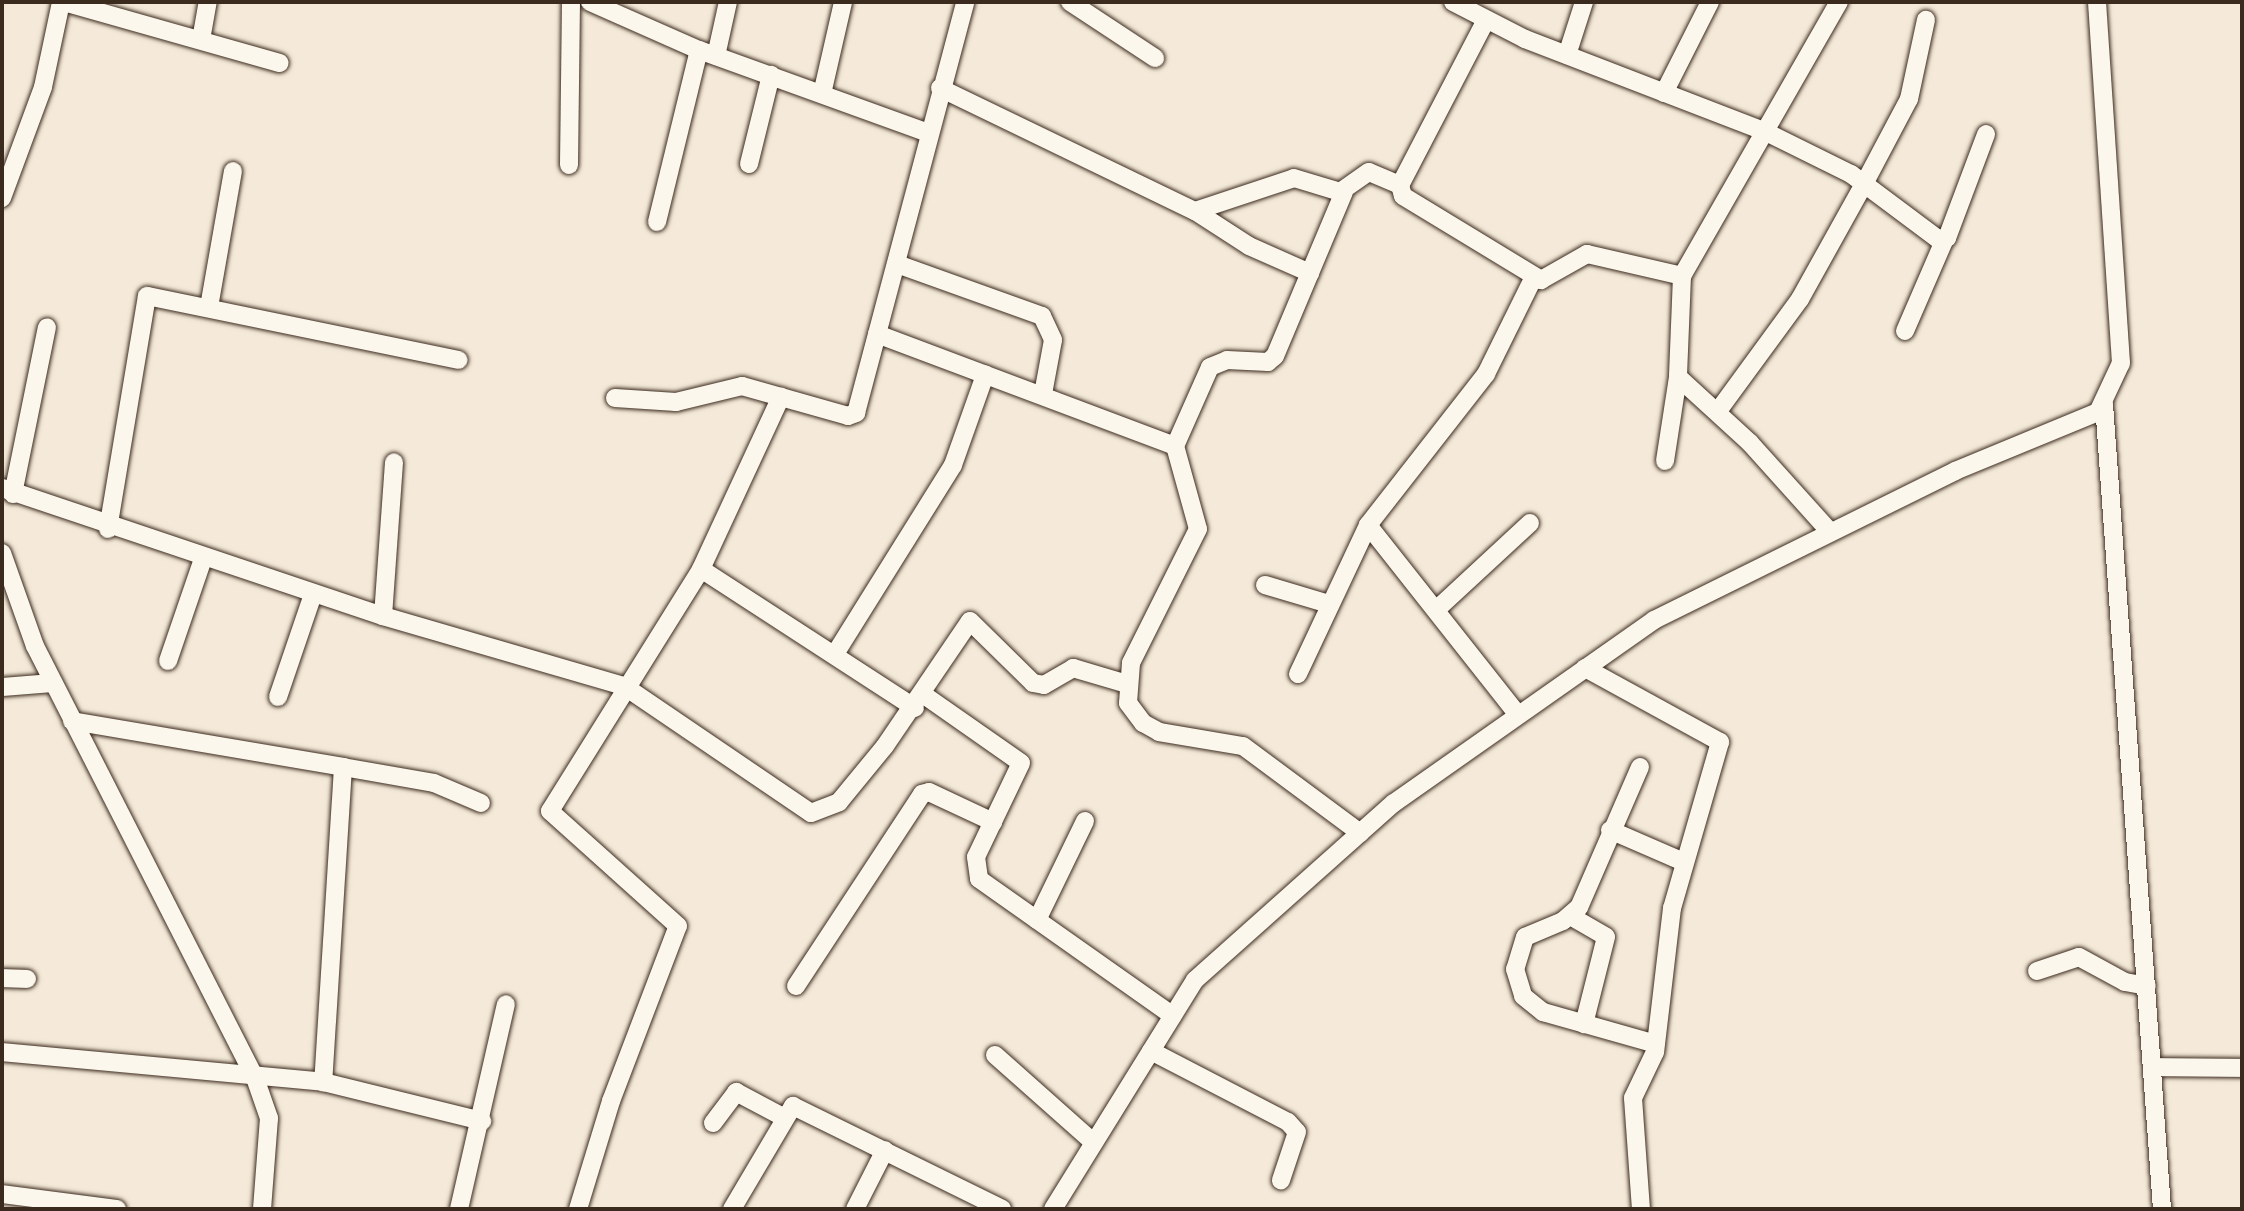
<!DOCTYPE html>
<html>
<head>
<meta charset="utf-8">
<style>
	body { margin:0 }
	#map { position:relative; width:2244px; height:1211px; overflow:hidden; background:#f5ead9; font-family:"Comic Neue",sans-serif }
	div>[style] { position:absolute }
	.roads { filter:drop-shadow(0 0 2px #3b2a1e) drop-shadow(0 0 2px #3b2a1e) }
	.minor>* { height:18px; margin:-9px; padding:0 9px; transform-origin:9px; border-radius:9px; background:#fbf7ec }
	span { translate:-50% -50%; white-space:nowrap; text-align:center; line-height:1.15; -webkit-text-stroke:6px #fbf7ec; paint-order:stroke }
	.frame { position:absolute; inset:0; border:4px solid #3b2a1e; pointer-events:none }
</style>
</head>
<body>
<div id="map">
	<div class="roads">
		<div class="minor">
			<i style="left:64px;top:2px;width:224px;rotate:15.8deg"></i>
			<i style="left:590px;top:2px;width:119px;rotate:23.8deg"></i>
			<i style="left:699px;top:50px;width:244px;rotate:19.9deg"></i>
			<i style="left:1070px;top:2px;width:102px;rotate:33.4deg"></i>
			<i style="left:1453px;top:2px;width:81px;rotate:27.2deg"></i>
			<i style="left:1525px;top:39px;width:261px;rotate:21.1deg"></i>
			<i style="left:1768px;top:133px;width:93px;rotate:26.3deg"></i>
			<i style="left:1851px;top:174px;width:109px;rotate:36.8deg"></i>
			<i style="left:1938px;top:239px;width:9px;rotate:-6deg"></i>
			<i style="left:1947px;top:238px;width:111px;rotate:-69.4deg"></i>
			<i style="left:1486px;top:20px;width:186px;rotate:117.5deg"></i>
			<i style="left:1400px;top:185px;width:11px;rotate:75deg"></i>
			<i style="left:1403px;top:196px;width:162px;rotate:31.3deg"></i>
			<i style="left:1541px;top:280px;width:53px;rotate:-29.5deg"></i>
			<i style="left:1587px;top:254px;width:98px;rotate:13deg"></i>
			<i style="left:1682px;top:276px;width:101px;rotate:92.3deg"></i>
			<i style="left:1678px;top:377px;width:98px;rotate:42.5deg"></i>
			<i style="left:1750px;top:443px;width:120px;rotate:48deg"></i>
			<i style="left:201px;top:40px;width:39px;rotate:-80deg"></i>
			<i style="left:1567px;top:55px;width:56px;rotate:-72.2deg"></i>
			<i style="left:716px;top:56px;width:55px;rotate:-77.5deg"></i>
			<i style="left:940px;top:88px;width:283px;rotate:25.8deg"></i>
			<i style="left:1195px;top:211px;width:104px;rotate:-18.4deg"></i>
			<i style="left:1294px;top:178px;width:48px;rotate:16.9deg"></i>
			<i style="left:1340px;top:192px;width:35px;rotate:-35deg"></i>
			<i style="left:1369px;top:172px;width:34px;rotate:23deg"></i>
			<i style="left:1664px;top:93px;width:102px;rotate:-63.2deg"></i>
			<i style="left:822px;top:94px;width:94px;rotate:-77.1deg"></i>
			<i style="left:749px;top:164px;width:92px;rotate:-76.1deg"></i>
			<i style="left:569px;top:165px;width:163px;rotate:-89.3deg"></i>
			<i style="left:2px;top:198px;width:118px;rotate:-69.7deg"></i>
			<i style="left:43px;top:87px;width:87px;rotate:-78deg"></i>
			<i style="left:1195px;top:211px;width:64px;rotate:32.9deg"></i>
			<i style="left:1249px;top:246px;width:67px;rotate:23.9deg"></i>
			<i style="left:657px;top:222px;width:177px;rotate:-76.3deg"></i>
			<i style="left:897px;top:264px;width:154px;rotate:19.7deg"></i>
			<i style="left:1042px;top:316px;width:26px;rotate:65deg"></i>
			<i style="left:1053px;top:340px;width:55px;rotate:100.5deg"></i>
			<i style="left:1682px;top:276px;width:316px;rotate:-60.2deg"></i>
			<i style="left:209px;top:307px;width:138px;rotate:-80deg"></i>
			<i style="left:1905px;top:331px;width:98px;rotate:-66.6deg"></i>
			<i style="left:877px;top:334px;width:318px;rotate:20.6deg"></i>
			<i style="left:1175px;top:446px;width:86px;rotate:74.5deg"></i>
			<i style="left:1198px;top:529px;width:150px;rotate:116.6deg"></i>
			<i style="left:1131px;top:663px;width:40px;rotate:94.3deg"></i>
			<i style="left:1128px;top:703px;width:25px;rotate:53deg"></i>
			<i style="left:1143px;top:723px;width:18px;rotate:29deg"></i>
			<i style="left:1159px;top:732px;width:85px;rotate:9.5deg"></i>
			<i style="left:1243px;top:746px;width:146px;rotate:36.6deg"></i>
			<i style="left:615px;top:398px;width:61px;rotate:3.8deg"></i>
			<i style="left:676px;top:402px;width:68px;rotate:-13.6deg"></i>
			<i style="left:742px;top:386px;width:110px;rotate:15.8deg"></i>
			<i style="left:848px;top:416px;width:9px;rotate:-21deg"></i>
			<i style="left:856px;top:413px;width:425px;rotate:-75.1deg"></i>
			<i style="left:2104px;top:404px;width:807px;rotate:85.88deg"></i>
			<i style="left:1718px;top:411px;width:139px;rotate:-53.8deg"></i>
			<i style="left:1800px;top:299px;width:132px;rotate:-60.9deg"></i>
			<i style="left:1864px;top:184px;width:96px;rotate:-62.1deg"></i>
			<i style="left:1909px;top:99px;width:81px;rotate:-77.9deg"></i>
			<i style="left:1175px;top:446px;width:86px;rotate:-66.1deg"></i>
			<i style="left:1210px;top:367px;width:18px;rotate:-22deg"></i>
			<i style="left:1227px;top:360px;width:41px;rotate:2.8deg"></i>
			<i style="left:1268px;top:362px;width:9px;rotate:-41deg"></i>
			<i style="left:1275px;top:356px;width:178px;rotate:-67.2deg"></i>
			<i style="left:1665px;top:461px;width:85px;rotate:-81.2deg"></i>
			<i style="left:2px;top:488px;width:402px;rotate:18.6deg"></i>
			<i style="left:383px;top:616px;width:251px;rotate:16.2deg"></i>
			<i style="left:624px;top:686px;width:226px;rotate:34.2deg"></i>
			<i style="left:811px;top:813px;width:30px;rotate:-21deg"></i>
			<i style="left:839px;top:802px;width:72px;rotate:-50.6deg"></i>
			<i style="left:885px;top:746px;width:151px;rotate:-55.8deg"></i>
			<i style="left:970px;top:621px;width:88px;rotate:44.5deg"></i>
			<i style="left:1033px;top:683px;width:11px;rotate:10deg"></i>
			<i style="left:1044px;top:685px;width:34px;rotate:-30deg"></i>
			<i style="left:1073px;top:668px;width:56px;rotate:16.5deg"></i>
			<i style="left:13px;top:494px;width:170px;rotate:-78.5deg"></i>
			<i style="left:1368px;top:525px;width:192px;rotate:-52deg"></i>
			<i style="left:1486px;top:374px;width:108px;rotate:-63.7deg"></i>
			<i style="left:108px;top:529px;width:236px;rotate:-80.5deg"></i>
			<i style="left:147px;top:296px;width:318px;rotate:11.6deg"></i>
			<i style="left:2px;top:553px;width:99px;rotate:70.5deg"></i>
			<i style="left:35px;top:646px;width:482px;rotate:63deg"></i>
			<i style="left:254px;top:1075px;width:46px;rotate:70.8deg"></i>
			<i style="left:269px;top:1118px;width:91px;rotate:94.4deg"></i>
			<i style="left:701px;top:569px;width:255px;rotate:33deg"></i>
			<i style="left:1265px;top:585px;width:67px;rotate:16.5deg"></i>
			<i style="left:1436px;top:610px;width:128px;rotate:-42.8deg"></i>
			<i style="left:383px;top:616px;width:154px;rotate:-85.9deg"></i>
			<i style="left:835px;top:654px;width:223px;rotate:-58deg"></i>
			<i style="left:953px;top:465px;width:96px;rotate:-70.4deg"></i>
			<i style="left:168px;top:661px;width:108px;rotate:-71.1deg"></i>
			<i style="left:1585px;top:668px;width:154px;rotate:28.7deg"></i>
			<i style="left:1720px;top:742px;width:173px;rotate:106.1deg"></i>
			<i style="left:1672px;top:908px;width:145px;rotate:96.7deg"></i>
			<i style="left:1655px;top:1052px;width:51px;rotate:115.6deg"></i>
			<i style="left:1633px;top:1098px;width:111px;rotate:85.9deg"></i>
			<i style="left:1298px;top:674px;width:165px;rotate:-64.8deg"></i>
			<i style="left:1368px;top:525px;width:242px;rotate:51.7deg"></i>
			<i style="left:2px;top:687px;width:51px;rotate:-4.5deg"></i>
			<i style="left:924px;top:695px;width:118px;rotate:35deg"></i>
			<i style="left:1021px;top:763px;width:104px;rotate:115.6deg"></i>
			<i style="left:976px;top:857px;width:22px;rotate:82deg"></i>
			<i style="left:979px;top:879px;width:237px;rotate:35.2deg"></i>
			<i style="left:278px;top:697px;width:109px;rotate:-71.2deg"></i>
			<i style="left:72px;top:721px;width:275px;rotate:9.6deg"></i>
			<i style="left:343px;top:767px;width:316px;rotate:93.6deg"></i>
			<i style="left:343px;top:767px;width:92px;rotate:10deg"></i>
			<i style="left:434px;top:783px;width:51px;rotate:23.1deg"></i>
			<i style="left:1640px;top:767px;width:153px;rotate:113.5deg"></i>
			<i style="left:1579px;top:907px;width:21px;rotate:139deg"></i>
			<i style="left:1563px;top:921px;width:41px;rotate:157.2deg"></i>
			<i style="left:1525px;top:937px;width:34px;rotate:107deg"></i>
			<i style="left:1515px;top:969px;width:28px;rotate:73deg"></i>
			<i style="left:1523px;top:996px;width:26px;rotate:39deg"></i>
			<i style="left:1543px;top:1012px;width:117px;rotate:15.8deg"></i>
			<i style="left:1610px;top:830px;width:81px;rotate:23.4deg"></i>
			<i style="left:1572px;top:917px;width:39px;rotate:30deg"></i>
			<i style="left:1606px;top:937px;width:90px;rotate:104.2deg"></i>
			<i style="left:1037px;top:920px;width:110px;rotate:-64.1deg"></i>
			<i style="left:2037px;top:971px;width:44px;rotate:-18.4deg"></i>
			<i style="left:2079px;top:957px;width:52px;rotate:28.5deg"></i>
			<i style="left:2125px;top:982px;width:22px;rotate:10deg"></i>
			<i style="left:2px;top:978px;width:25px;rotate:2deg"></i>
			<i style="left:796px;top:986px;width:230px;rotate:-56.7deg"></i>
			<i style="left:922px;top:794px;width:7px;rotate:-16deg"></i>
			<i style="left:929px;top:792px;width:71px;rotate:25.1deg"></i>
			<i style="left:1151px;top:1051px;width:154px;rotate:27.4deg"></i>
			<i style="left:1288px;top:1122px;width:13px;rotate:48deg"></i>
			<i style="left:1297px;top:1132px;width:51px;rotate:108.4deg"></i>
			<i style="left:2px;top:1052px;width:322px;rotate:5.3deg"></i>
			<i style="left:323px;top:1082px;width:164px;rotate:13.8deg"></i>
			<i style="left:995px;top:1055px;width:132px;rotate:41.6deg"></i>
			<i style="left:2153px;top:1067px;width:89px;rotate:0.6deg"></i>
			<i style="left:713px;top:1123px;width:39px;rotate:-53deg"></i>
			<i style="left:736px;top:1092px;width:53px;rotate:28deg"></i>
			<i style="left:2px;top:1194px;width:116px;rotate:7.4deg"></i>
			<i style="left:459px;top:1209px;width:210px;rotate:-77.1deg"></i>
			<i style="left:578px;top:1209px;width:113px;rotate:-73deg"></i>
			<i style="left:611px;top:1101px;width:187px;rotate:-69.1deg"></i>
			<i style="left:678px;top:926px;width:172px;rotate:-138.1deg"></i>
			<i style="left:550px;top:811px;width:285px;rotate:-58deg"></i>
			<i style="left:701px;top:569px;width:190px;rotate:-65.1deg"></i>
			<i style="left:732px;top:1209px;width:120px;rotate:-59.4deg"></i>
			<i style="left:793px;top:1106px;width:233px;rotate:26.2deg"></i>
			<i style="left:855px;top:1209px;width:66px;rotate:-63deg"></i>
			<i style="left:1053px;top:1209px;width:269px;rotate:-58.2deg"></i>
			<i style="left:1195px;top:980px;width:266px;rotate:-41.7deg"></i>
			<i style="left:1394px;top:803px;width:318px;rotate:-35.1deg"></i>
			<i style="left:1654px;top:620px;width:336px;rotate:-26.3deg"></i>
			<i style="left:1955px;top:471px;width:155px;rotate:-22.4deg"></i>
			<i style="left:2098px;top:412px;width:54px;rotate:-64.9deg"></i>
			<i style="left:2121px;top:363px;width:362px;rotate:-93.8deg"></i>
		</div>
	</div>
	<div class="frame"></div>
</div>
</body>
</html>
